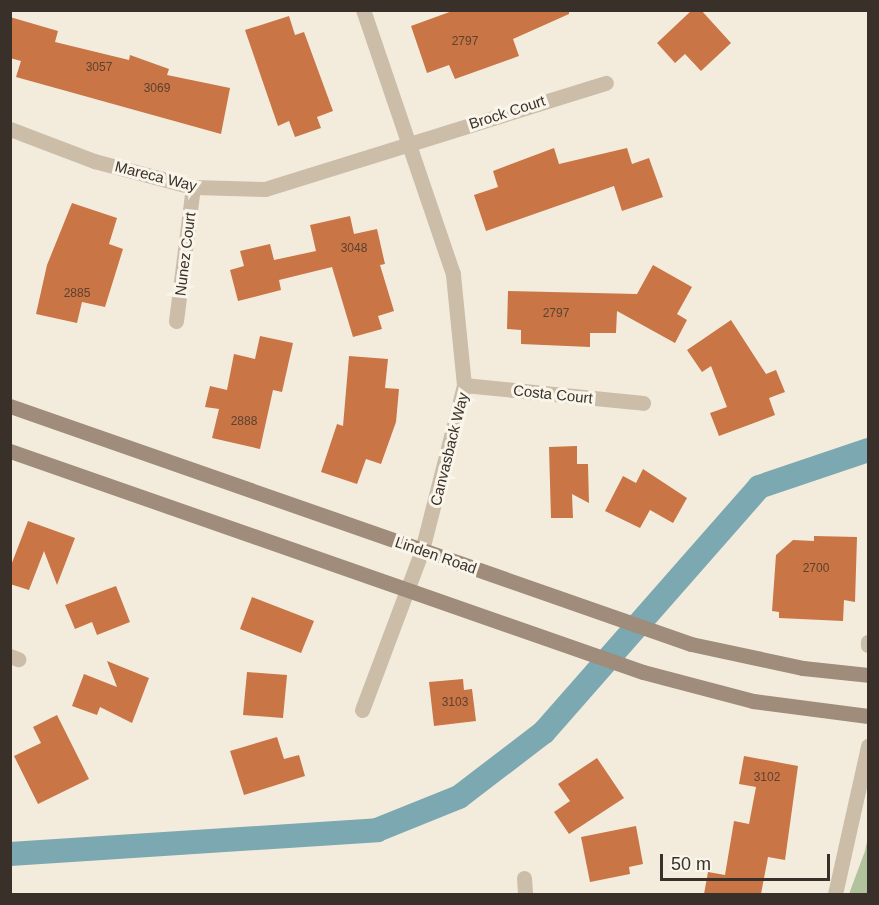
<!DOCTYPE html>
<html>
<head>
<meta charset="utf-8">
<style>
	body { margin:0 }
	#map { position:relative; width:879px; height:905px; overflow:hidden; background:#f3ecdd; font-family:Arial,sans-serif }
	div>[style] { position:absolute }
	.green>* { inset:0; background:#b1c39c }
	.canal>* { height:24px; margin:-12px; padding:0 12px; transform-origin:12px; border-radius:12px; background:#7ba8b1 }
	.building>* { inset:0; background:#c97545 }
	.lane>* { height:14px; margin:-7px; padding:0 7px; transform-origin:7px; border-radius:7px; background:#ccbda9 }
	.street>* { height:15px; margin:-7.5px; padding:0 7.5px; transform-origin:7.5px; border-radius:7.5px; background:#ccbda9 }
	.secondary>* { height:15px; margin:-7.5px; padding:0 7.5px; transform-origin:7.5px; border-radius:7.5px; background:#a08c7a }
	span { translate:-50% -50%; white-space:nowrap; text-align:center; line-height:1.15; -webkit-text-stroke:6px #faf5ea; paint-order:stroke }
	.number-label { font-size:12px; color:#5d4130 }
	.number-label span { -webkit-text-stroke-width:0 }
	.street-label { font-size:15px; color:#393029 }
	.frame { position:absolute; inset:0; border:12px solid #393029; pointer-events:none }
	.scale { position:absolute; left:660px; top:854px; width:170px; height:27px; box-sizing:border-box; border:3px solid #393029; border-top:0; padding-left:8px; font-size:18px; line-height:21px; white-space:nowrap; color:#393029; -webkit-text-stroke:4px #faf5ea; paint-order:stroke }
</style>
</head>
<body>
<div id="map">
	<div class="green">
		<i style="clip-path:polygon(868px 837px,868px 894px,849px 894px,865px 851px)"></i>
	</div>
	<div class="canal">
		<i style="left:10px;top:854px;width:368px;rotate:-3.7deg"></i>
		<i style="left:377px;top:830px;width:88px;rotate:-21.9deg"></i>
		<i style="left:459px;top:797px;width:107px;rotate:-37.4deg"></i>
		<i style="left:544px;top:732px;width:326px;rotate:-48.7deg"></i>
		<i style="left:759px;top:487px;width:115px;rotate:-18.7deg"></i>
	</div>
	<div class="building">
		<i style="clip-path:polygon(455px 10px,569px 10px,569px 14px,513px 39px,519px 56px,455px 79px,449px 65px,427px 73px,411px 26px)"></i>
		<i style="clip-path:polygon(692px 10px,701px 10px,731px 43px,701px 71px,685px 54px,675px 63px,657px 43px)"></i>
		<i style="clip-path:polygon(289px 16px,295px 35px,304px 32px,333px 111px,317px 117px,321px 128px,295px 137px,289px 121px,278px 126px,245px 30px)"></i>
		<i style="clip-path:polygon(10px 17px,58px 31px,55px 42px,129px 60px,130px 55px,169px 69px,167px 75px,230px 88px,221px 134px,16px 77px,21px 61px,10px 58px)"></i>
		<i style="clip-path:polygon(554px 148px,559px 164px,627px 148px,632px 164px,649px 158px,663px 197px,622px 211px,614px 186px,486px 231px,474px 195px,498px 187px,493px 171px)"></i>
		<i style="clip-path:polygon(72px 203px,117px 218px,109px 244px,123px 249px,105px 307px,82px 302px,77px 323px,36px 314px,47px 265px)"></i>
		<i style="clip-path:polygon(350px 216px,354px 234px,377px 229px,385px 264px,380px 265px,394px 311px,378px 316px,382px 329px,353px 337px,332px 267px,279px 280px,281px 290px,238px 301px,230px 270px,244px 266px,240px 251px,270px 244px,274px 260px,316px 251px,310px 225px)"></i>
		<i style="clip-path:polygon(653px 265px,692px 287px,677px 314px,687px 320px,675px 343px,617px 311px,616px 333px,590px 333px,590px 347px,521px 344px,521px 330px,507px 329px,508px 291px,637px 294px)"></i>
		<i style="clip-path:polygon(731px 320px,766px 374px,776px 370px,785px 392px,769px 398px,775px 415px,719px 436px,710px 413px,727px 407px,711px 366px,702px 372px,687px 350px)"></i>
		<i style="clip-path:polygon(260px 336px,293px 343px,282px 392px,273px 390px,260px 449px,212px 438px,219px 409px,205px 407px,210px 386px,227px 390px,234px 354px,255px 359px)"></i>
		<i style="clip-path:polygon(349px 356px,388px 359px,385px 388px,399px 389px,396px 422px,381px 464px,366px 459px,357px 484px,321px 472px,337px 424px,343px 426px)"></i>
		<i style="clip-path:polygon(577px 446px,577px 464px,588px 464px,589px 503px,572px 494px,573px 518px,551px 518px,549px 447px)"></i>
		<i style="clip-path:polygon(643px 469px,687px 498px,673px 523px,650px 510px,640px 528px,605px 511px,623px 476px,636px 483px)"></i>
		<i style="clip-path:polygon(28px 521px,75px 538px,57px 585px,44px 551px,29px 590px,10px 584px,10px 568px)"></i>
		<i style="clip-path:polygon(814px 536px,857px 537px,855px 602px,844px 600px,843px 621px,779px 618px,779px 612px,772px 611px,776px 555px,793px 540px,814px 541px)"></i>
		<i style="clip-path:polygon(116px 586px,130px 622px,97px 635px,92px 622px,75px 629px,65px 605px)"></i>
		<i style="clip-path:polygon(252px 597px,314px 621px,301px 653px,240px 629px)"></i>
		<i style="clip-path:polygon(107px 661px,149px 678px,132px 723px,100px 707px,97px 715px,72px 706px,84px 674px,117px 687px)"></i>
		<i style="clip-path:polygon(247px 672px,287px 675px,283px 718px,243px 715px)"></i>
		<i style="clip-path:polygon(463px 679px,464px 690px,472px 689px,476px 721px,434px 726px,429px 682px)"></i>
		<i style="clip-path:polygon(57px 715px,89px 779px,38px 804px,14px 756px,41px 743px,33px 727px)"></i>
		<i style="clip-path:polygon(277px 737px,284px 759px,299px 755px,305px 776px,244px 795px,230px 751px)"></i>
		<i style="clip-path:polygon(744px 756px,798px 766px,785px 860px,768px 857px,761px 894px,704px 894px,708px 872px,725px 875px,734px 821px,749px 824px,756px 787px,739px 784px)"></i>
		<i style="clip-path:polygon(597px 758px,624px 798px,569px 834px,554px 812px,570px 801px,558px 784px)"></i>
		<i style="clip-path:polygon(636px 826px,643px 864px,629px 867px,630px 874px,590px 882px,581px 837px)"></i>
	</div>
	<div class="lane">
		<i style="left:868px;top:642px;width:4px;rotate:90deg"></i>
	</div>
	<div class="street">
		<i style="left:10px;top:129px;width:90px;rotate:20.9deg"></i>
		<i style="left:94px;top:161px;width:102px;rotate:14.7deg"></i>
		<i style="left:193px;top:187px;width:72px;rotate:1.6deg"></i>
		<i style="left:265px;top:189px;width:357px;rotate:-17.3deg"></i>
		<i style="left:176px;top:321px;width:135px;rotate:-82.8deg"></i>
		<i style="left:464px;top:385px;width:180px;rotate:5.7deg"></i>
		<i style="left:10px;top:656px;width:9px;rotate:21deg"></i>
		<i style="left:362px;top:710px;width:171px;rotate:-69.4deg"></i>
		<i style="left:422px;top:550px;width:170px;rotate:-75.7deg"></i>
		<i style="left:464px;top:385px;width:112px;rotate:-95.7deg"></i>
		<i style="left:453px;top:274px;width:279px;rotate:-108.8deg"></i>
		<i style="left:524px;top:878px;width:16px;rotate:86deg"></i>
		<i style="left:835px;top:894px;width:152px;rotate:-77.4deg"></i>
	</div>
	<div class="secondary">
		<i style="left:10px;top:406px;width:721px;rotate:19.26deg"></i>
		<i style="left:691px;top:644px;width:115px;rotate:12.1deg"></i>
		<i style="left:803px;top:668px;width:65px;rotate:6.1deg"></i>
		<i style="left:10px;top:451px;width:670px;rotate:19.25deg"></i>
		<i style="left:643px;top:672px;width:114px;rotate:14.8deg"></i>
		<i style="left:753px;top:701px;width:116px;rotate:7.4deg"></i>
	</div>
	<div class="number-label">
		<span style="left:465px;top:42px">2797</span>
		<span style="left:99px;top:68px">3057</span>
		<span style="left:157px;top:89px">3069</span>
		<span style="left:354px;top:249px">3048</span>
		<span style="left:77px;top:294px">2885</span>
		<span style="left:556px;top:314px">2797</span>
		<span style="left:244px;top:422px">2888</span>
		<span style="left:816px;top:569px">2700</span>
		<span style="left:455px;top:703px">3103</span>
		<span style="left:767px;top:778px">3102</span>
	</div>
	<div class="street-label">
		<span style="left:507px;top:112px;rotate:-18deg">Brock Court</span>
		<span style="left:156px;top:176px;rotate:14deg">Mareca Way</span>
		<span style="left:185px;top:254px;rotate:-83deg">Nunez Court</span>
		<span style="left:553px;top:394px;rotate:6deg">Costa Court</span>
		<span style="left:449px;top:449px;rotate:-76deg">Canvasback Way</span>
		<span style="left:436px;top:555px;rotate:19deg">Linden Road</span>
	</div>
	<div class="frame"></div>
	<div class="scale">50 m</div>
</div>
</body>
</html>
